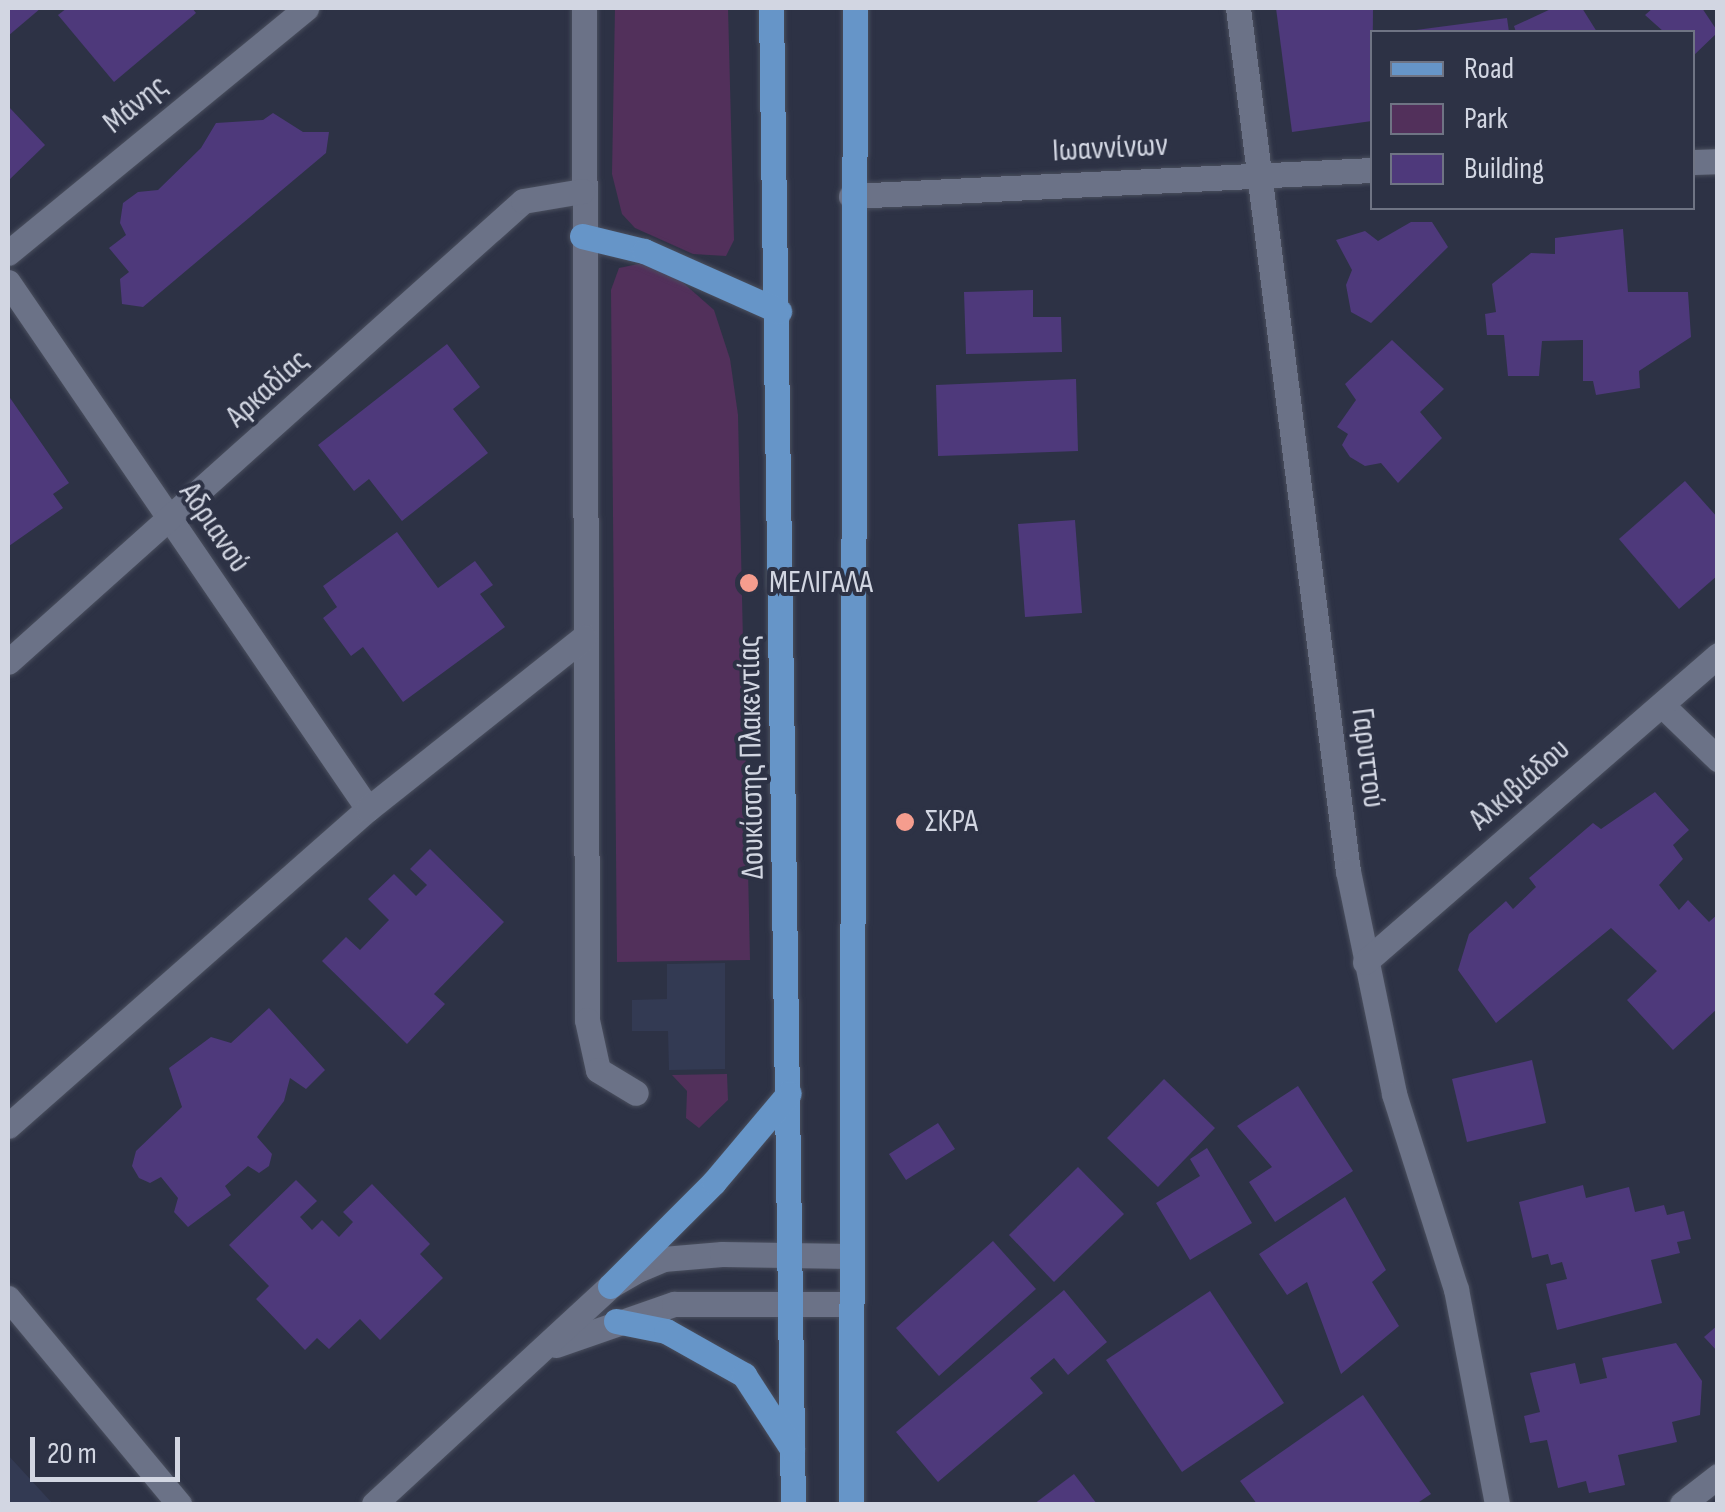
<!DOCTYPE html>
<html>
<head>
<meta charset="utf-8">
<style>
	body { margin:0 }
	#map { position:relative; width:1725px; height:1512px; overflow:hidden; background:#2d3245; font-family:"Sofia Sans Condensed",sans-serif }
	div>[style] { position:absolute }
	.built>* { inset:0; background:#333a53 }
	.green>* { inset:0; background:#52305b }
	.building>* { inset:0; background:#4e397b }
	.roads { filter:drop-shadow(0 0 2px #4a4f5e) drop-shadow(0 0 2px #4a4f5e) }
	.minor>* { height:25px; margin:-12.5px; padding:0 12.5px; transform-origin:12.5px; border-radius:12.5px; background:#6b7287 }
	.major>* { height:25px; margin:-12.5px; padding:0 12.5px; transform-origin:12.5px; border-radius:12.5px; background:#6695c8 }
	.dots>* { width:28px; height:28px; translate:-50% -50%; box-sizing:border-box; border:5px solid #2d3245; border-radius:50% }
	span { translate:-50% -50%; white-space:nowrap; text-align:center; line-height:1.15; -webkit-text-stroke:8px #2d3245; paint-order:stroke }
	.street-label { font-size:32px; color:#d2d6e2 }
	.poi-label { font-size:32px; color:#d2d6e2 }
	.left { translate:0 -50%; text-align:left }
	.frame { position:absolute; inset:0; border:10px solid #d2d6e2; pointer-events:none }
	.legend { position:absolute; left:1370px; top:30px; width:325px; height:180px; box-sizing:border-box; background:#2d3245; border:2px solid #6f7484; margin:0; padding:12px 18px; list-style:none; font-size:30px; color:#d2d6e2 }
	.legend li { display:flex; align-items:center; gap:20px; height:50px }
	.legend b { width:50px; border:2px solid #6f7484 }
	.scale { position:absolute; left:30px; top:1437px; width:150px; height:45px; box-sizing:border-box; border:5px solid #d2d6e2; border-top:0; padding-left:12px; font-size:30px; line-height:35px; white-space:nowrap; color:#d2d6e2; -webkit-text-stroke:8px #2d3245; paint-order:stroke }
</style>
</head>
<body>
<div id="map">
	<div class="built">
		<i style="clip-path:polygon(725px 963px,725px 1069px,669px 1070px,668px 1031px,632px 1031px,632px 1000px,667px 999px,667px 964px)"></i>
		<i style="clip-path:polygon(8px 1455px,53px 1504px,8px 1504px)"></i>
	</div>
	<div class="green">
		<i style="clip-path:polygon(615px 8px,728px 8px,734px 240px,726px 256px,693px 254px,635px 228px,622px 214px,612px 174px)"></i>
		<i style="clip-path:polygon(643px 263px,680px 280px,714px 310px,730px 359px,738px 415px,750px 960px,617px 962px,611px 290px,619px 268px)"></i>
		<i style="clip-path:polygon(727px 1074px,728px 1100px,699px 1128px,686px 1118px,687px 1091px,672px 1075px)"></i>
	</div>
	<div class="building">
		<i style="clip-path:polygon(8px 8px,41px 8px,8px 36px)"></i>
		<i style="clip-path:polygon(67px 8px,192px 8px,196px 13px,114px 82px,58px 15px)"></i>
		<i style="clip-path:polygon(1276px 8px,1373px 8px,1372px 121px,1292px 132px)"></i>
		<i style="clip-path:polygon(1553px 8px,1582px 8px,1597px 32px,1516px 32px,1514px 26px)"></i>
		<i style="clip-path:polygon(1653px 8px,1702px 8px,1718px 32px,1692px 57px,1692px 32px,1664px 32px,1645px 15px)"></i>
		<i style="clip-path:polygon(1507px 18px,1509px 32px,1416px 32px,1416px 30px)"></i>
		<i style="clip-path:polygon(8px 106px,45px 145px,8px 181px)"></i>
		<i style="clip-path:polygon(273px 113px,303px 132px,329px 132px,326px 153px,143px 307px,122px 304px,120px 279px,129px 272px,109px 248px,126px 235px,120px 223px,123px 203px,138px 192px,158px 190px,201px 148px,216px 123px,263px 120px)"></i>
		<i style="clip-path:polygon(1411px 222px,1432px 222px,1448px 247px,1371px 323px,1351px 312px,1346px 285px,1352px 270px,1336px 240px,1365px 231px,1378px 241px)"></i>
		<i style="clip-path:polygon(1623px 229px,1628px 292px,1688px 292px,1691px 337px,1639px 371px,1640px 388px,1596px 395px,1593px 381px,1583px 381px,1583px 340px,1542px 341px,1539px 376px,1508px 376px,1504px 335px,1487px 335px,1485px 314px,1496px 312px,1492px 284px,1531px 253px,1555px 254px,1555px 238px)"></i>
		<i style="clip-path:polygon(1033px 290px,1033px 317px,1061px 317px,1062px 352px,966px 354px,964px 292px)"></i>
		<i style="clip-path:polygon(1392px 340px,1444px 389px,1420px 412px,1442px 438px,1398px 483px,1381px 463px,1365px 466px,1350px 457px,1342px 445px,1348px 434px,1337px 427px,1356px 400px,1345px 384px)"></i>
		<i style="clip-path:polygon(447px 344px,480px 387px,453px 409px,488px 453px,402px 521px,369px 479px,354px 491px,318px 445px)"></i>
		<i style="clip-path:polygon(1076px 379px,1078px 451px,938px 456px,936px 385px)"></i>
		<i style="clip-path:polygon(8px 395px,69px 483px,53px 494px,63px 508px,9px 546px)"></i>
		<i style="clip-path:polygon(1685px 481px,1718px 518px,1718px 575px,1679px 609px,1619px 539px)"></i>
		<i style="clip-path:polygon(1075px 520px,1082px 613px,1025px 617px,1018px 524px)"></i>
		<i style="clip-path:polygon(397px 532px,438px 588px,475px 561px,493px 585px,480px 594px,505px 627px,403px 702px,363px 647px,351px 656px,323px 618px,337px 607px,323px 586px)"></i>
		<i style="clip-path:polygon(1655px 792px,1689px 830px,1673px 845px,1683px 859px,1659px 885px,1679px 910px,1688px 900px,1709px 922px,1718px 914px,1718px 1008px,1673px 1050px,1627px 1000px,1657px 971px,1611px 928px,1496px 1023px,1458px 970px,1469px 934px,1506px 901px,1513px 909px,1536px 887px,1529px 878px,1593px 823px,1601px 829px)"></i>
		<i style="clip-path:polygon(430px 849px,504px 922px,434px 994px,445px 1004px,407px 1044px,322px 961px,346px 937px,360px 950px,389px 920px,368px 899px,394px 874px,416px 896px,427px 885px,410px 869px)"></i>
		<i style="clip-path:polygon(269px 1008px,325px 1070px,306px 1089px,290px 1078px,284px 1101px,257px 1137px,272px 1154px,269px 1166px,259px 1173px,248px 1166px,225px 1186px,231px 1195px,188px 1227px,174px 1212px,178px 1198px,161px 1177px,150px 1183px,139px 1178px,132px 1166px,136px 1151px,182px 1107px,169px 1068px,211px 1037px,231px 1043px)"></i>
		<i style="clip-path:polygon(1532px 1060px,1546px 1123px,1467px 1142px,1452px 1079px)"></i>
		<i style="clip-path:polygon(1164px 1079px,1215px 1128px,1158px 1187px,1107px 1138px)"></i>
		<i style="clip-path:polygon(1298px 1086px,1353px 1171px,1275px 1222px,1249px 1182px,1272px 1167px,1237px 1126px)"></i>
		<i style="clip-path:polygon(938px 1123px,955px 1149px,906px 1180px,889px 1154px)"></i>
		<i style="clip-path:polygon(1207px 1148px,1252px 1223px,1190px 1260px,1156px 1203px,1200px 1176px,1190px 1159px)"></i>
		<i style="clip-path:polygon(1078px 1167px,1124px 1214px,1054px 1282px,1009px 1235px)"></i>
		<i style="clip-path:polygon(296px 1180px,317px 1201px,300px 1217px,312px 1230px,322px 1220px,339px 1237px,353px 1222px,343px 1212px,372px 1184px,430px 1244px,420px 1254px,443px 1278px,380px 1340px,360px 1319px,329px 1349px,317px 1338px,305px 1350px,256px 1299px,269px 1286px,229px 1245px)"></i>
		<i style="clip-path:polygon(1583px 1185px,1586px 1198px,1629px 1187px,1635px 1212px,1664px 1205px,1667px 1215px,1684px 1211px,1691px 1239px,1677px 1242px,1680px 1253px,1651px 1260px,1662px 1303px,1557px 1330px,1546px 1284px,1567px 1279px,1562px 1262px,1551px 1265px,1548px 1254px,1532px 1258px,1519px 1202px)"></i>
		<i style="clip-path:polygon(1345px 1197px,1386px 1270px,1372px 1282px,1399px 1326px,1341px 1374px,1307px 1282px,1287px 1295px,1259px 1254px)"></i>
		<i style="clip-path:polygon(993px 1241px,1036px 1289px,939px 1376px,896px 1328px)"></i>
		<i style="clip-path:polygon(1064px 1290px,1107px 1342px,1068px 1375px,1054px 1358px,1030px 1378px,1043px 1393px,938px 1482px,896px 1432px)"></i>
		<i style="clip-path:polygon(1210px 1291px,1284px 1403px,1182px 1472px,1106px 1360px)"></i>
		<i style="clip-path:polygon(1718px 1325px,1718px 1352px,1704px 1337px)"></i>
		<i style="clip-path:polygon(1676px 1343px,1702px 1381px,1700px 1415px,1672px 1422px,1677px 1442px,1618px 1455px,1625px 1485px,1589px 1493px,1586px 1481px,1558px 1488px,1547px 1440px,1530px 1443px,1524px 1416px,1540px 1412px,1530px 1373px,1575px 1363px,1580px 1384px,1607px 1378px,1602px 1358px)"></i>
		<i style="clip-path:polygon(1363px 1395px,1431px 1494px,1416px 1504px,1257px 1504px,1240px 1481px)"></i>
		<i style="clip-path:polygon(1074px 1474px,1097px 1504px,1034px 1504px)"></i>
	</div>
	<div class="roads">
		<div class="minor">
			<i style="left:584px;top:8px;width:1012px;rotate:89.83deg"></i>
			<i style="left:587px;top:1020px;width:51px;rotate:77.6deg"></i>
			<i style="left:598px;top:1070px;width:44px;rotate:31.2deg"></i>
			<i style="left:1238px;top:8px;width:870px;rotate:82.74deg"></i>
			<i style="left:1348px;top:871px;width:228px;rotate:78.3deg"></i>
			<i style="left:1394px;top:1094px;width:205px;rotate:72.4deg"></i>
			<i style="left:1456px;top:1289px;width:219px;rotate:79.2deg"></i>
			<i style="left:1692px;top:162px;width:26px;rotate:-2deg"></i>
			<i style="left:851px;top:196px;width:522px;rotate:-2.86deg"></i>
			<i style="left:8px;top:253px;width:386px;rotate:-39.4deg"></i>
			<i style="left:8px;top:282px;width:638px;rotate:55.66deg"></i>
			<i style="left:8px;top:662px;width:691px;rotate:-41.83deg"></i>
			<i style="left:523px;top:201px;width:60px;rotate:-9.6deg"></i>
			<i style="left:1662px;top:705px;width:78px;rotate:44deg"></i>
			<i style="left:1365px;top:962px;width:468px;rotate:-41deg"></i>
			<i style="left:8px;top:1126px;width:480px;rotate:-41.4deg"></i>
			<i style="left:368px;top:809px;width:276px;rotate:-38.5deg"></i>
			<i style="left:8px;top:1298px;width:268px;rotate:50.3deg"></i>
			<i style="left:556px;top:1345px;width:125px;rotate:-19.2deg"></i>
			<i style="left:674px;top:1304px;width:176px"></i>
			<i style="left:374px;top:1504px;width:321px;rotate:-42.7deg"></i>
			<i style="left:610px;top:1286px;width:34px;rotate:-30deg"></i>
			<i style="left:640px;top:1269px;width:25px;rotate:-23deg"></i>
			<i style="left:663px;top:1259px;width:59px;rotate:-4.8deg"></i>
			<i style="left:722px;top:1254px;width:129px;rotate:0.9deg"></i>
			<i style="left:1682px;top:1504px;width:46px;rotate:-37.9deg"></i>
		</div>
		<div class="major">
			<i style="left:771px;top:8px;width:1496px;rotate:89.16deg"></i>
			<i style="left:582px;top:236px;width:64px;rotate:13.6deg"></i>
			<i style="left:644px;top:251px;width:148px;rotate:24deg"></i>
			<i style="left:610px;top:1286px;width:147px;rotate:-45deg"></i>
			<i style="left:714px;top:1182px;width:116px;rotate:-49.9deg"></i>
			<i style="left:616px;top:1321px;width:51px;rotate:11.3deg"></i>
			<i style="left:666px;top:1331px;width:90px;rotate:29.4deg"></i>
			<i style="left:744px;top:1375px;width:88px;rotate:57deg"></i>
			<i style="left:851px;top:1504px;width:1496px;rotate:-89.85deg"></i>
		</div>
	</div>
	<div class="dots">
		<i style="left:749px;top:583px;background:#f59d8e"></i>
		<i style="left:905px;top:822px;background:#f59d8e"></i>
	</div>
	<div class="street-label">
		<span style="left:136px;top:105px;rotate:-39deg">Μάνης</span>
		<span style="left:1110px;top:149px;rotate:-3deg">Ιωαννίνων</span>
		<span style="left:268px;top:389px;rotate:-42deg">Αρκαδίας</span>
		<span style="left:214px;top:528px;rotate:56deg">Αδριανού</span>
		<span style="left:752px;top:757px;rotate:-91deg">Δουκίσσης Πλακεντίας</span>
		<span style="left:1367px;top:758px;rotate:83deg">Γαρυττού</span>
		<span style="left:1520px;top:785px;rotate:-41deg">Αλκιβιάδου</span>
	</div>
	<div class="poi-label">
		<span class="left" style="left:769px;top:583px">ΜΕΛΙΓΑΛΑ</span>
		<span class="left" style="left:925px;top:822px">ΣΚΡΑ</span>
	</div>
	<div class="frame"></div>
	<ul class="legend">
	<li><b style="height:12px;background:#6695c8"></b>Road</li>
	<li><b style="height:28px;background:#52305b"></b>Park</li>
	<li><b style="height:28px;background:#4e397b"></b>Building</li>
	</ul>
	<div class="scale">20 m</div>
</div>
</body>
</html>
